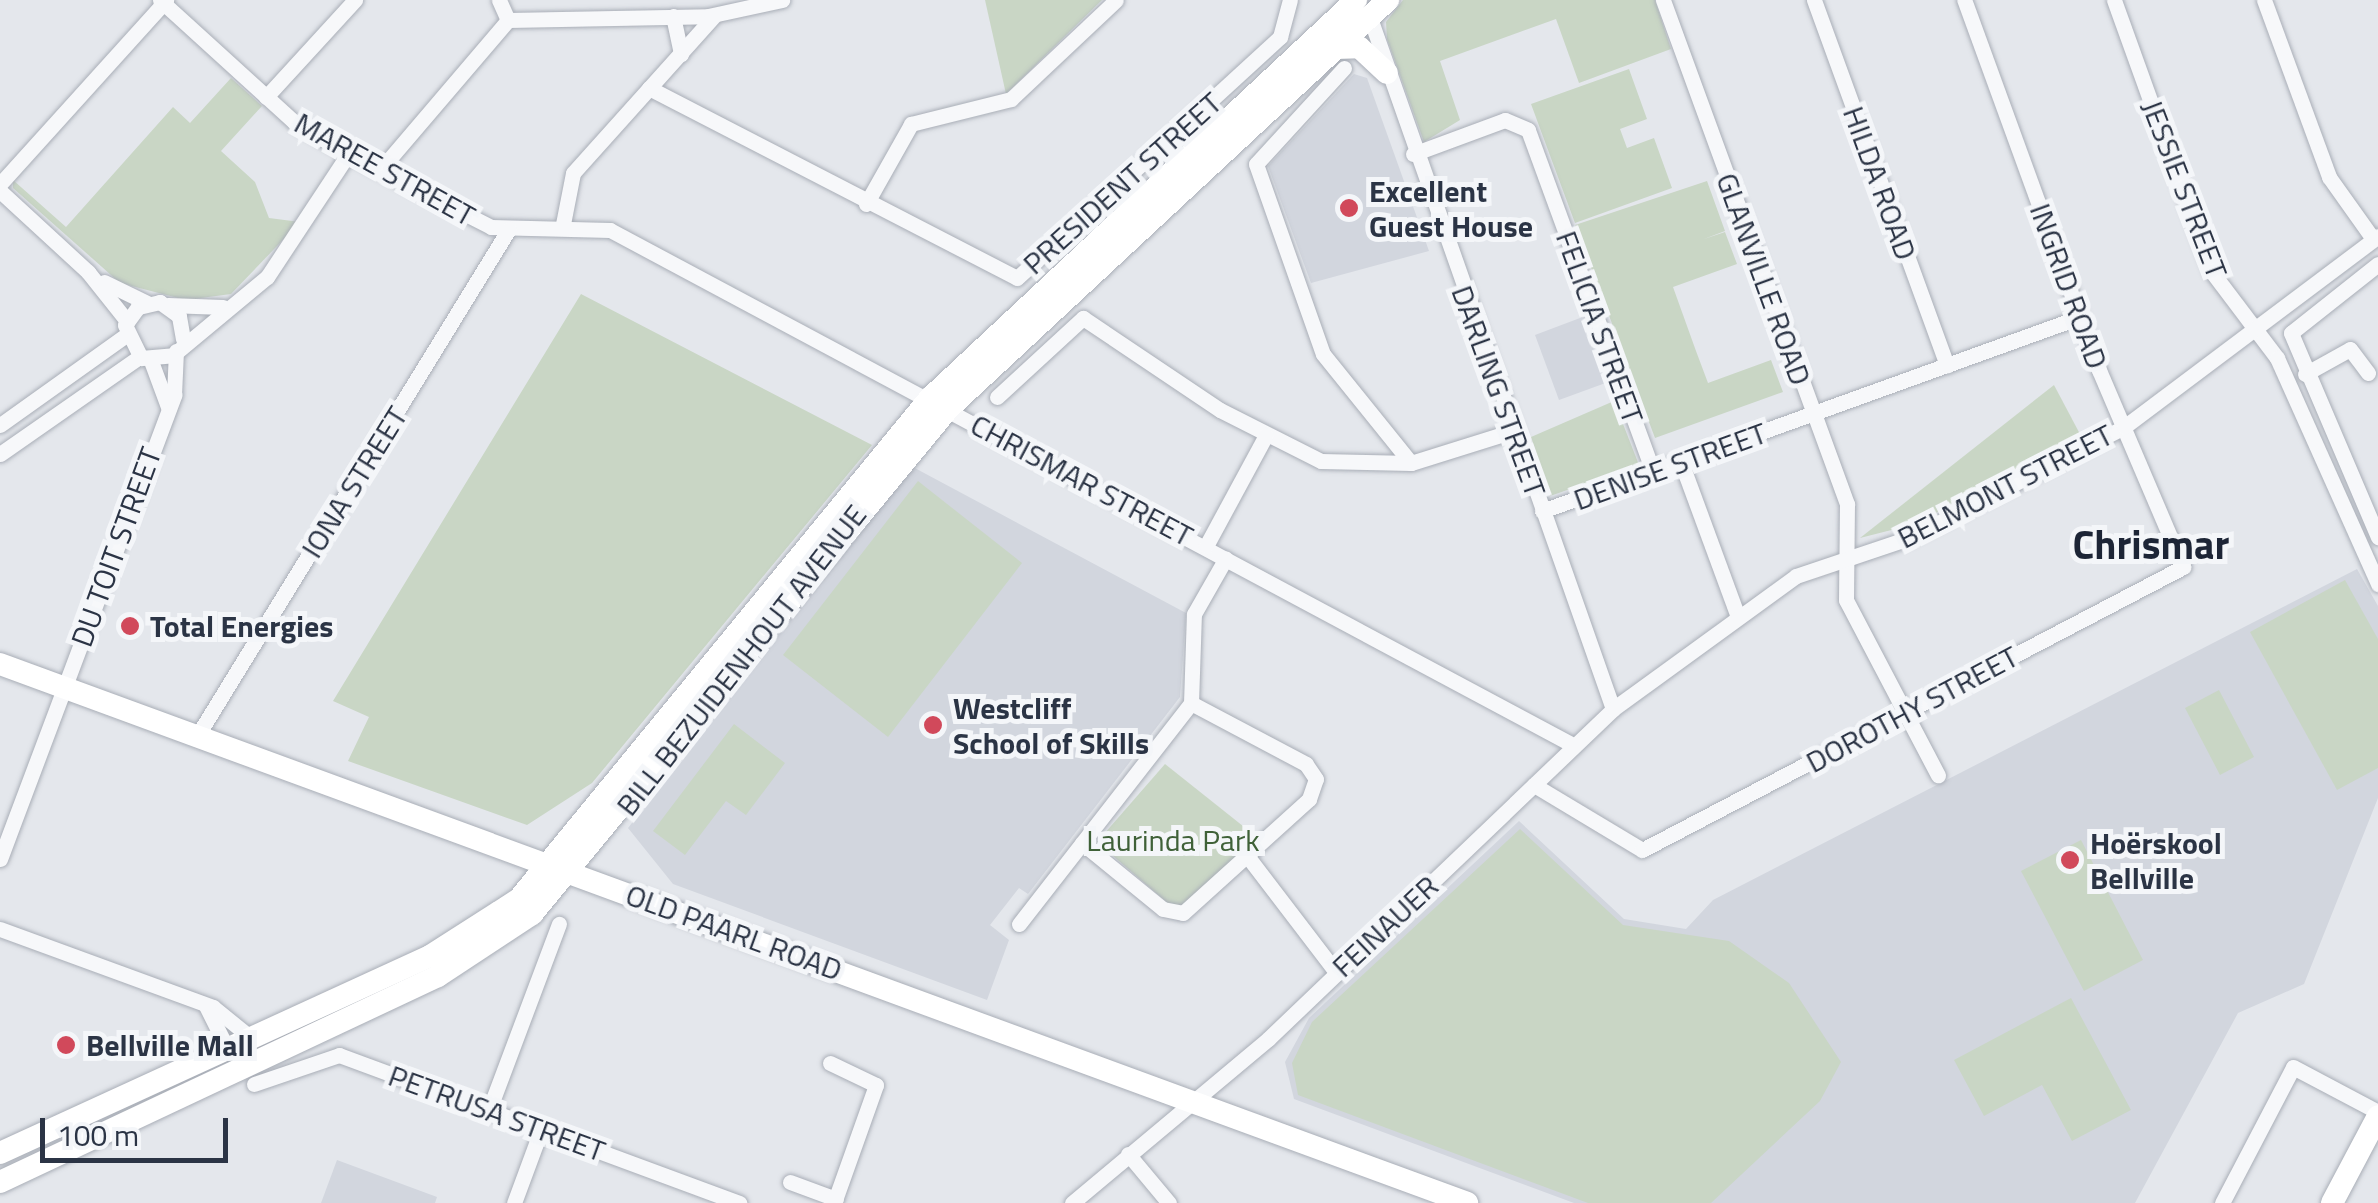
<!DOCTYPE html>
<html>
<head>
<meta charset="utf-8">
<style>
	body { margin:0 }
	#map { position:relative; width:2378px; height:1203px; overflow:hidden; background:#e4e7ec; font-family:"Titillium Web",sans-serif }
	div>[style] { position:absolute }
	.built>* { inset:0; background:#d2d6de }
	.green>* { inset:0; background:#c9d6c5 }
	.roads { filter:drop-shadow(0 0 2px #a9aeb7) drop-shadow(0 0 2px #a9aeb7) }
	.street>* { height:15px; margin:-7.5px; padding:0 7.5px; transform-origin:7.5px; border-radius:7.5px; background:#f7f8fa }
	.secondary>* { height:22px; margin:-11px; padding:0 11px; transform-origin:11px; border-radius:11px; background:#fff }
	.dots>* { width:28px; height:28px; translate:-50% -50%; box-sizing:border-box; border:5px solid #f4f6f9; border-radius:50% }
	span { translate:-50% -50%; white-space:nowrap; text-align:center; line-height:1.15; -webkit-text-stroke:10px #f4f6f9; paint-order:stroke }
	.street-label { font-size:30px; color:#2b3445 }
	.poi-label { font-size:30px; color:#2b3445; font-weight:700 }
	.left { translate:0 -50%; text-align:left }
	.park-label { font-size:30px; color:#3f6138 }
	.district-label { font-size:40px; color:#1d2536; font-weight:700 }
	.scale { position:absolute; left:40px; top:1118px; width:188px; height:45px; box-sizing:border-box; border:5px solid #2b3445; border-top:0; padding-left:12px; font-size:30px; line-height:35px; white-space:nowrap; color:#2b3445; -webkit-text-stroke:8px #f4f6f9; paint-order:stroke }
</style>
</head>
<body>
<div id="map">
	<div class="built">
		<i style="clip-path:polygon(1354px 74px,1367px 78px,1429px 251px,1311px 283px,1268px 166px)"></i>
		<i style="clip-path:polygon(1588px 315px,1611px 381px,1559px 400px,1535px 335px)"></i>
		<i style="clip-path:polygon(911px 466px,1186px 613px,1180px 697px,1028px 894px,1019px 888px,990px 925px,1009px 940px,987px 1000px,673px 884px,628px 828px)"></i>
		<i style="clip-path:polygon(2357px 569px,2378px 606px,2378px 798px,2304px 984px,2238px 1013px,2135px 1203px,1574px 1203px,1294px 1099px,1285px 1062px,1309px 1018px,1519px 821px,1624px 919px,1686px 929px,1713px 900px)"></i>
		<i style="clip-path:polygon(337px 1160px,437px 1197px,435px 1203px,321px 1203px)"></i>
	</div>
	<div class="green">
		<i style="clip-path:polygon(985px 0,1102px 0,1006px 94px)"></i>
		<i style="clip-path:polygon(1403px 0,1655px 0,1671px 49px,1579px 83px,1556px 19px,1440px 61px,1460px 120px,1424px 142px,1387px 39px,1386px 22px)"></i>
		<i style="clip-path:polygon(1629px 69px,1647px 119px,1620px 129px,1627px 148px,1654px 138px,1672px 188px,1575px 223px,1531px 104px)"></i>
		<i style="clip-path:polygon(231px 78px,262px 106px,221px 151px,255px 182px,269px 218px,300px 222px,231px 294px,186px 300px,120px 283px,13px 188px,13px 180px,66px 227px,173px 107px,190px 123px)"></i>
		<i style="clip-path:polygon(1707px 181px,1725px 231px,1704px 239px,1725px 232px,1737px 264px,1673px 287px,1696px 351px,1708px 383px,1771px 360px,1783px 392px,1655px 438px,1575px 225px)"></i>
		<i style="clip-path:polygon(581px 294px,872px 445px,592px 783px,527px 825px,348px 761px,369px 717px,333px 701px)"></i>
		<i style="clip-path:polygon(2054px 385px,2081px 436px,1915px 524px,1860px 538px)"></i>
		<i style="clip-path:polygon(1614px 401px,1639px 465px,1550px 496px,1531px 437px)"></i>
		<i style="clip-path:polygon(918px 481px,1022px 563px,888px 737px,783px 655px)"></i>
		<i style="clip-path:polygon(2345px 580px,2378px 639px,2378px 768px,2337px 790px,2250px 632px)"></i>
		<i style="clip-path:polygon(2219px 690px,2254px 757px,2220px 775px,2185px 708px)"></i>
		<i style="clip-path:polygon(734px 724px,785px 763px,746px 815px,726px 801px,685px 855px,653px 831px)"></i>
		<i style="clip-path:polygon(1165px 764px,1258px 838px,1186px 905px,1171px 906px,1097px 842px)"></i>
		<i style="clip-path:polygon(1520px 829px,1623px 925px,1729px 941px,1789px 983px,1841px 1062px,1820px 1101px,1711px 1203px,1588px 1203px,1298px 1095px,1292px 1063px,1312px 1022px)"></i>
		<i style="clip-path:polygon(2081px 840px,2143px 960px,2084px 991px,2021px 871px)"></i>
		<i style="clip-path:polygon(2071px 998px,2131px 1110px,2072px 1141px,2042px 1085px,1984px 1116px,1954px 1060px)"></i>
	</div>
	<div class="roads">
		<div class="street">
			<i style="left:160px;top:0;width:181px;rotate:42.3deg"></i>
			<i style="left:294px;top:122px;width:63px;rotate:30.7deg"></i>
			<i style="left:348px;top:154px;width:161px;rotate:27deg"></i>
			<i style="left:491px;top:227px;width:119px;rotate:1.4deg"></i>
			<i style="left:610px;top:230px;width:1088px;rotate:28.14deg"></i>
			<i style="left:499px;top:0;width:22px;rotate:66deg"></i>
			<i style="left:1663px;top:0;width:537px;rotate:69.94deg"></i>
			<i style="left:1847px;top:504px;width:96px;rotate:90.6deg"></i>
			<i style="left:1846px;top:600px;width:198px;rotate:62.3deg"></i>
			<i style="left:1814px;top:0;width:389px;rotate:70deg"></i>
			<i style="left:2114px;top:0;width:289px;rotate:70.2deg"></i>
			<i style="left:2212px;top:272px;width:108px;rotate:52.9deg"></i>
			<i style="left:2277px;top:358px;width:248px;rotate:65.9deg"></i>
			<i style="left:2264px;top:0;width:189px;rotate:69.8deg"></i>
			<i style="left:2329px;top:177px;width:76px;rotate:54.6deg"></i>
			<i style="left:1369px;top:15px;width:736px;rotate:70.63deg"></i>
			<i style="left:673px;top:16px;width:39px;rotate:78deg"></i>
			<i style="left:508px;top:20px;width:200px;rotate:-1.1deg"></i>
			<i style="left:708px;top:16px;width:76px;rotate:-12.2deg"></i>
			<i style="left:1344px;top:68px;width:130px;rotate:132.5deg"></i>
			<i style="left:1256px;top:164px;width:201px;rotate:70.6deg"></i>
			<i style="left:1323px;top:354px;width:140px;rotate:51.1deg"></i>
			<i style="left:649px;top:88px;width:414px;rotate:27.3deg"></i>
			<i style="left:1017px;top:278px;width:357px;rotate:-42.5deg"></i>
			<i style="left:1280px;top:37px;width:38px;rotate:-75deg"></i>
			<i style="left:266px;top:97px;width:132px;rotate:-47.5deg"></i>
			<i style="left:1413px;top:154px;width:98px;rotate:-20.3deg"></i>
			<i style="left:1505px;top:120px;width:25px;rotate:23deg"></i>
			<i style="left:1528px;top:130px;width:364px;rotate:69.9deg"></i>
			<i style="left:380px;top:170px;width:197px;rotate:-49.5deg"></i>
			<i style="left:0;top:184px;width:248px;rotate:-47.9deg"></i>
			<i style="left:0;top:191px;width:120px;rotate:42.6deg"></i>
			<i style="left:88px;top:272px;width:63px;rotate:51.5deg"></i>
			<i style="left:866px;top:204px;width:92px;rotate:-60.6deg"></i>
			<i style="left:911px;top:124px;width:103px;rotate:-14deg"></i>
			<i style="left:1011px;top:99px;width:144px;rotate:-43.3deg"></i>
			<i style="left:563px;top:224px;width:52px;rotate:-78.9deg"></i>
			<i style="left:573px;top:173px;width:212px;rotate:-48.1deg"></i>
			<i style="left:2378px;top:264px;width:111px;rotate:141.6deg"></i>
			<i style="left:2291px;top:333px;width:222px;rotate:66.9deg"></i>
			<i style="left:104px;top:282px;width:48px;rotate:26deg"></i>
			<i style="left:168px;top:305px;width:55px;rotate:2.1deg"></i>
			<i style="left:183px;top:339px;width:23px;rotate:-100deg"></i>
			<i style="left:179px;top:316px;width:24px;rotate:-144deg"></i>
			<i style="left:160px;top:302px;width:23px;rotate:167deg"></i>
			<i style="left:138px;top:307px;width:22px;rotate:126deg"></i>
			<i style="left:125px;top:325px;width:37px;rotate:64deg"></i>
			<i style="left:141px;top:358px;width:32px;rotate:-5deg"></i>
			<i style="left:173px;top:355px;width:122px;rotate:-39.7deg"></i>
			<i style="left:267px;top:277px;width:147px;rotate:-56.6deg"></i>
			<i style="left:151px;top:361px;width:49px;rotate:69.7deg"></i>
			<i style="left:2305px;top:374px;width:51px;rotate:-29.1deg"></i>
			<i style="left:2350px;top:349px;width:30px;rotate:53deg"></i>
			<i style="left:997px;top:397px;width:117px;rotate:-42.6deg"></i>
			<i style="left:1083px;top:318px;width:165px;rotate:33.9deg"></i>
			<i style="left:1220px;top:410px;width:113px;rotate:26.8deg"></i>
			<i style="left:1321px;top:461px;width:90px;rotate:1.3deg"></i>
			<i style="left:1411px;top:463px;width:107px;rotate:-17.4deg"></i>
			<i style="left:0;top:425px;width:153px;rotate:-35.5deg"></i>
			<i style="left:0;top:454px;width:169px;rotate:-34.9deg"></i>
			<i style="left:1681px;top:462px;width:165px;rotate:69.8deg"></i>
			<i style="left:1542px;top:511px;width:572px;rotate:-19.83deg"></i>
			<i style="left:1206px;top:546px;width:126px;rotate:-61.6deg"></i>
			<i style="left:199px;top:733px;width:592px;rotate:-58.41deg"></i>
			<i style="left:1534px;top:785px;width:126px;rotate:31deg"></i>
			<i style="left:1642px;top:850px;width:611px;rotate:-27.61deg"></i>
			<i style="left:2183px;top:567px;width:214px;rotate:-113.1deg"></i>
			<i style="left:2099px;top:370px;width:394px;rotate:-110deg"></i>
			<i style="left:1082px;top:843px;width:104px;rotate:39.2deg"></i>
			<i style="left:1163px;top:909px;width:20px;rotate:11deg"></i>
			<i style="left:1183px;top:913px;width:170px;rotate:-42.1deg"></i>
			<i style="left:1309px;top:799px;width:21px;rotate:-71deg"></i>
			<i style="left:1316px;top:779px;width:18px;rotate:-124deg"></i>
			<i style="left:1306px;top:764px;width:130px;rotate:-152.1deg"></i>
			<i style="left:1248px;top:857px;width:145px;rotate:52.6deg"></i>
			<i style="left:0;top:859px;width:496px;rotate:-69.4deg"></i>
			<i style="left:174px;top:395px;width:44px;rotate:-87.4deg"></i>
			<i style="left:1019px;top:924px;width:280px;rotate:-52.1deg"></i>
			<i style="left:1191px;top:703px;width:89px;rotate:-88.1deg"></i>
			<i style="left:1194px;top:614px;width:64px;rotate:-60.3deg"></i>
			<i style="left:0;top:929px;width:227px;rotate:20.1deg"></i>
			<i style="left:213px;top:1007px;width:48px;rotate:39deg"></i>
			<i style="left:206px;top:1006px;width:47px;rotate:63.4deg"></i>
			<i style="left:830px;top:1063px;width:51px;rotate:25.6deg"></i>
			<i style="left:876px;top:1085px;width:125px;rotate:109.6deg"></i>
			<i style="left:254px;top:1084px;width:90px;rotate:-18.8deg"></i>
			<i style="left:339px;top:1055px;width:427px;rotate:20.3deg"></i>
			<i style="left:489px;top:1110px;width:199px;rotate:-69.4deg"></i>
			<i style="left:1128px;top:1154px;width:64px;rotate:50.1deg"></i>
			<i style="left:790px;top:1182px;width:49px;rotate:20.3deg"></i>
			<i style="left:514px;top:1203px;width:78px;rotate:-69.7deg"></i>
			<i style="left:1072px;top:1203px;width:256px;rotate:-39.9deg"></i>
			<i style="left:1268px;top:1039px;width:477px;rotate:-43.7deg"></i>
			<i style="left:1613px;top:709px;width:226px;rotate:-36deg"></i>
			<i style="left:1796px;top:576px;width:119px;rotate:-18.6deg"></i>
			<i style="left:1909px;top:538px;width:242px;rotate:-27.3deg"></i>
			<i style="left:2124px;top:427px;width:318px;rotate:-36.9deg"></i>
			<i style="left:2222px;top:1203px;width:153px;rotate:-62.4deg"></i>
			<i style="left:2293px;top:1067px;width:96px;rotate:27.9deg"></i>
		</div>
		<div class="secondary">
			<i style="left:1335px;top:48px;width:24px;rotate:-2deg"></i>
			<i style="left:1359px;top:47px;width:38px;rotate:43deg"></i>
			<i style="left:0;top:664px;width:1563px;rotate:20.17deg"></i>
			<i style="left:0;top:1153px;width:473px;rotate:-24.6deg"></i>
			<i style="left:430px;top:956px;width:106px;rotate:-32.6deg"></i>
			<i style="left:519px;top:899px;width:648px;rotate:-50.64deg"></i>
			<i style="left:930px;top:398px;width:583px;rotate:-43.05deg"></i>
			<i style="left:0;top:1182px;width:484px;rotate:-25.2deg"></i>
			<i style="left:438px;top:976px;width:113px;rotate:-33.4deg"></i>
			<i style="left:532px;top:914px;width:654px;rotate:-50.52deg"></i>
			<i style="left:948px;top:409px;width:601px;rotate:-42.91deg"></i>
			<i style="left:2332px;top:1203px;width:98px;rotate:-62.1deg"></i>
		</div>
	</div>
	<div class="dots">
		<i style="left:1349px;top:208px;background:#d1495b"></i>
		<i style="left:130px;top:626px;background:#d1495b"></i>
		<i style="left:933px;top:725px;background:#d1495b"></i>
		<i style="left:2070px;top:860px;background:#d1495b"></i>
		<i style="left:66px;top:1045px;background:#d1495b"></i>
	</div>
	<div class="street-label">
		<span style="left:385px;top:169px;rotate:29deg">MAREE STREET</span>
		<span style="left:1122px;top:183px;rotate:-42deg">PRESIDENT STREET</span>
		<span style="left:1880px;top:183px;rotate:70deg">HILDA ROAD</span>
		<span style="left:2185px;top:189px;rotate:69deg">JESSIE STREET</span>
		<span style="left:1764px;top:279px;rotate:70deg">GLANVILLE ROAD</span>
		<span style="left:2069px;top:286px;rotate:70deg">INGRID ROAD</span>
		<span style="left:1600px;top:327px;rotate:70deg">FELICIA STREET</span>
		<span style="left:1499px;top:391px;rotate:70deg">DARLING STREET</span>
		<span style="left:1670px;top:466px;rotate:-20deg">DENISE STREET</span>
		<span style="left:1082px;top:480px;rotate:28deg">CHRISMAR STREET</span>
		<span style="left:354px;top:482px;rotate:-58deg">IONA STREET</span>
		<span style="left:2005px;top:486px;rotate:-27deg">BELMONT STREET</span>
		<span style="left:116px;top:547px;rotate:-70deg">DU TOIT STREET</span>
		<span style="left:741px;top:660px;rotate:-52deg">BILL BEZUIDENHOUT AVENUE</span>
		<span style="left:1912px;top:709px;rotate:-28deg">DOROTHY STREET</span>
		<span style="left:1385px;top:926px;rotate:-43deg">FEINAUER</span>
		<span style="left:734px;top:932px;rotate:20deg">OLD PAARL ROAD</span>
		<span style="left:497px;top:1113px;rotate:20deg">PETRUSA STREET</span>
	</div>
	<div class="poi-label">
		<span class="left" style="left:1369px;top:208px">Excellent<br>Guest House</span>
		<span class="left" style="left:150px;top:626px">Total Energies</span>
		<span class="left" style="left:953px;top:725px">Westcliff<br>School of Skills</span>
		<span class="left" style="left:2090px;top:860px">Hoërskool<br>Bellville</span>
		<span class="left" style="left:86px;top:1045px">Bellville Mall</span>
	</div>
	<div class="park-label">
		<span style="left:1173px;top:840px">Laurinda Park</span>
	</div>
	<div class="district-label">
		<span style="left:2151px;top:545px">Chrismar</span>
	</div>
	<div class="scale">100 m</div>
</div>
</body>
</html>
